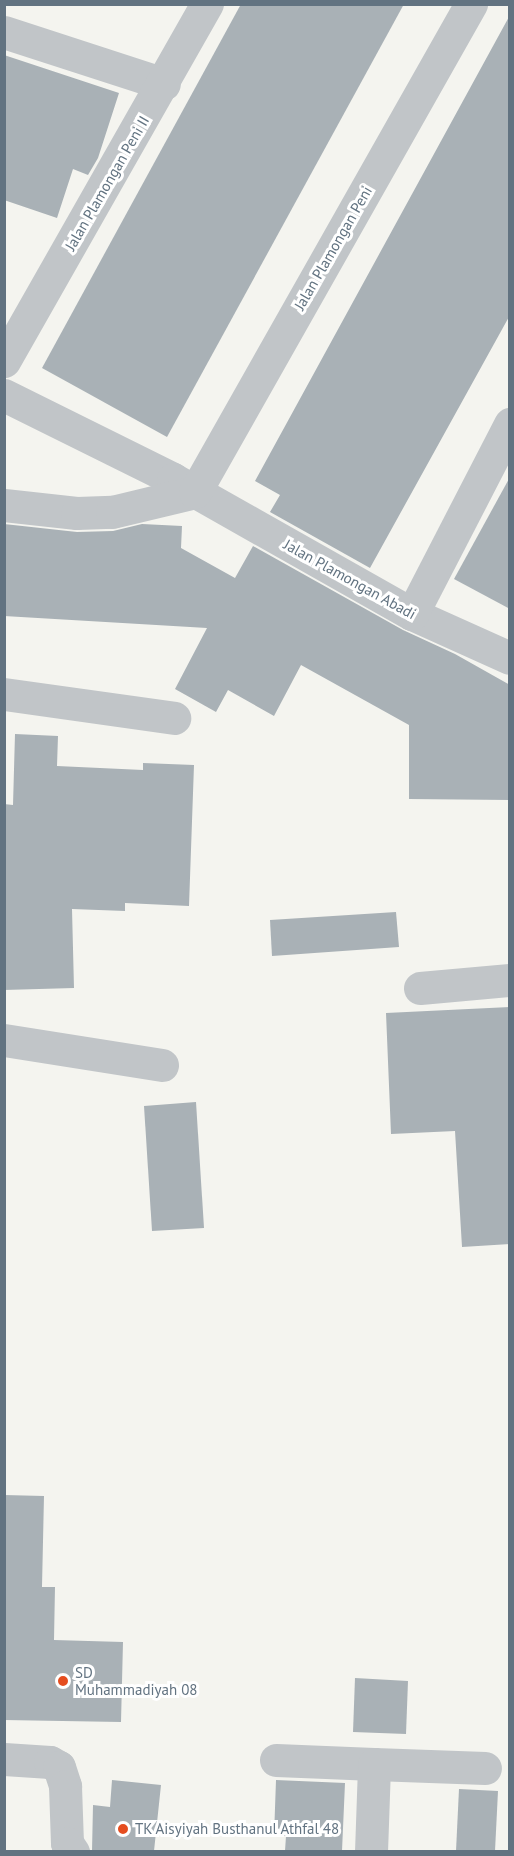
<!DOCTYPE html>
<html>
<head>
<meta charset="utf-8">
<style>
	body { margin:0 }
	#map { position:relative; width:514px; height:1856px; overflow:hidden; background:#f4f4ef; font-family:"PT Sans",sans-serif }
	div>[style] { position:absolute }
	.building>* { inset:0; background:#a9b1b6 }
	.minor>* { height:33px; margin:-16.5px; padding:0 16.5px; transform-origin:16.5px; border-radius:16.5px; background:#c1c5c8 }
	.dots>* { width:16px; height:16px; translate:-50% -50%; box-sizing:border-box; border:3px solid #fff; border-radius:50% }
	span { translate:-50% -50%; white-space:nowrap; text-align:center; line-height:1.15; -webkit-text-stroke:6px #fff; paint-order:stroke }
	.street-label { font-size:15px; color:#627381 }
	.poi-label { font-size:15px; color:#627381 }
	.left { translate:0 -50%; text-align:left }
	.frame { position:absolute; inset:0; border:6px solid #627381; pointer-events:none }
</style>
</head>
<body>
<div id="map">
	<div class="building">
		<i style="clip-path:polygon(241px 4px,404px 4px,167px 437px,42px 368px)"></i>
		<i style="clip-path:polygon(510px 15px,510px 315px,370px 568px,270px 512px,280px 495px,255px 481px)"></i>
		<i style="clip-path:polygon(4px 55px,119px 93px,98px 158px,88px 175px,73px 169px,57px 218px,4px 200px)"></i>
		<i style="clip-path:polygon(510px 477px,510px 609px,454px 579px)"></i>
		<i style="clip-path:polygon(4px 524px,77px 532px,113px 531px,142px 524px,182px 526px,181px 548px,235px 578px,253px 546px,403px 630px,455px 654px,510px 685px,510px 800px,409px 799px,409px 725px,301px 665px,274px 716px,228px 690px,216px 712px,175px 689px,207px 628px,4px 616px)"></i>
		<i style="clip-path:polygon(15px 734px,58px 736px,57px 766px,143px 770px,143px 763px,194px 765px,189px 906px,125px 903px,125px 911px,72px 909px,74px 988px,4px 990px,4px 804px,13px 805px)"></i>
		<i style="clip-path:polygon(396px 912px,399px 947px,272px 956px,270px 920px)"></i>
		<i style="clip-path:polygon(510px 1007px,510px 1244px,462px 1247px,455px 1131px,391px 1134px,386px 1013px)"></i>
		<i style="clip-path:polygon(196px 1102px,204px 1228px,152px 1231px,144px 1106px)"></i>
		<i style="clip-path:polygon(4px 1495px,44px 1496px,42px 1587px,55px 1587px,54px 1640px,123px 1642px,121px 1722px,4px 1720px)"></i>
		<i style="clip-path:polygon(355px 1678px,408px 1681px,406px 1734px,353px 1732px)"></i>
		<i style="clip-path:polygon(112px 1780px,161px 1785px,154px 1851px,92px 1851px,93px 1805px,110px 1807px)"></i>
		<i style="clip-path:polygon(276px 1780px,345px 1783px,342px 1851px,285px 1851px,286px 1836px,274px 1836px)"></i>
		<i style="clip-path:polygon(459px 1789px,498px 1791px,495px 1851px,456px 1851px)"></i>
	</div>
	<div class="minor">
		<i style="left:4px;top:32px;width:168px;rotate:18deg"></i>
		<i style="left:4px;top:361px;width:411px;rotate:-60.4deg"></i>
		<i style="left:4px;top:395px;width:189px;rotate:26.4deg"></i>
		<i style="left:173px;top:479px;width:274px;rotate:29.5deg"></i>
		<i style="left:412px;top:614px;width:107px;rotate:24.2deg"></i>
		<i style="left:4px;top:505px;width:73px;rotate:6.3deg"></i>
		<i style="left:77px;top:513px;width:35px;rotate:-2deg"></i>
		<i style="left:112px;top:512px;width:85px;rotate:-13.5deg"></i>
		<i style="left:195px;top:492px;width:561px;rotate:-60.51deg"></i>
		<i style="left:412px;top:614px;width:214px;rotate:-62.7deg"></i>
		<i style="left:4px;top:694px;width:172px;rotate:8deg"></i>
		<i style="left:420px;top:988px;width:90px;rotate:-5.1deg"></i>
		<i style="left:4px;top:1040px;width:160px;rotate:9deg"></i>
		<i style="left:4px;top:1759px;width:46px;rotate:3.7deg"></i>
		<i style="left:50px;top:1762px;width:10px;rotate:29deg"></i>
		<i style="left:59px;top:1767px;width:20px;rotate:72deg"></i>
		<i style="left:65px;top:1786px;width:57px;rotate:88deg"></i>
		<i style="left:67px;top:1843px;width:11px;rotate:56deg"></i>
		<i style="left:276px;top:1760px;width:98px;rotate:2.3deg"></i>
		<i style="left:371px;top:1852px;width:88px;rotate:-88deg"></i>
		<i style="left:374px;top:1764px;width:111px;rotate:2.1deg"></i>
	</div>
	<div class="dots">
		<i style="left:63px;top:1681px;background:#e54d1f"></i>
		<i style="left:123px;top:1829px;background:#e54d1f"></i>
	</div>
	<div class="street-label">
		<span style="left:107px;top:183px;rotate:-60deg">Jalan Plamongan Peni II</span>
		<span style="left:333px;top:248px;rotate:-60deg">Jalan Plamongan Peni</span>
		<span style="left:350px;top:579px;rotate:29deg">Jalan Plamongan Abadi</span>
	</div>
	<div class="poi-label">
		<span class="left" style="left:75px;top:1681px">SD<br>Muhammadiyah 08</span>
		<span class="left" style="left:135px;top:1829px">TK Aisyiyah Busthanul Athfal 48</span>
	</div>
	<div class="frame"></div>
</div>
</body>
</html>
